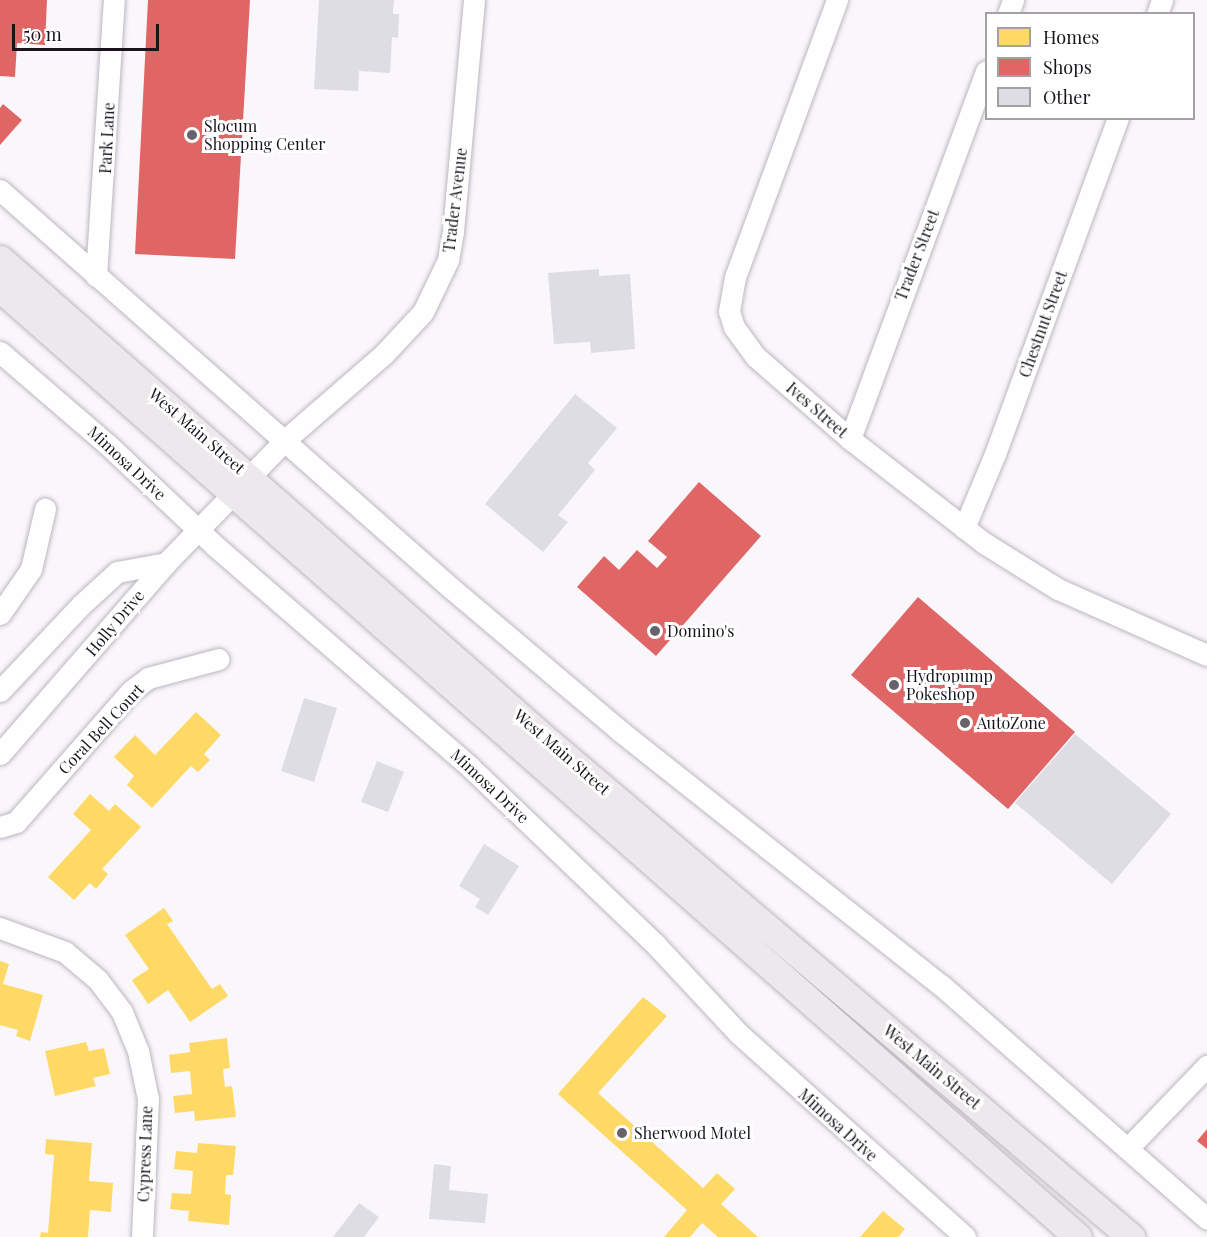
<!DOCTYPE html>
<html>
<head>
<meta charset="utf-8">
<style>
	body { margin:0 }
	#map { position:relative; width:1207px; height:1237px; overflow:hidden; background:#faf7fc; font-family:"Playfair Display",serif }
	div>[style] { position:absolute }
	.homes>* { inset:0; background:#ffd966 }
	.shops>* { inset:0; background:#e06666 }
	.building>* { inset:0; background:#dedde4 }
	.roads { filter:drop-shadow(0 0 2px #bbb7bd) drop-shadow(0 0 2px #bbb7bd) }
	.minor>* { height:21px; margin:-10.5px; padding:0 10.5px; transform-origin:10.5px; border-radius:10.5px; background:#fefeff }
	.major>* { height:27px; margin:-13.5px; padding:0 13.5px; transform-origin:13.5px; border-radius:13.5px; background:#ece8eb }
	.dots>* { width:16px; height:16px; translate:-50% -50%; box-sizing:border-box; border:3px solid #fff; border-radius:50% }
	span { translate:-50% -50%; white-space:nowrap; text-align:center; line-height:1.15; -webkit-text-stroke:6px #fff; paint-order:stroke }
	.poi-label { font-size:16px; color:#19141c }
	.left { translate:0 -50%; text-align:left }
	.street-label { font-size:16px; color:#19141c }
	.legend { position:absolute; left:985px; top:12px; width:210px; height:108px; box-sizing:border-box; background:#fff; border:2px solid #a3a1a4; margin:0; padding:8px 10px; list-style:none; font-size:18px; color:#19141c }
	.legend li { display:flex; align-items:center; gap:12px; height:30px }
	.legend b { width:30px; border:2px solid #a3a1a4 }
	.scale { position:absolute; left:12px; top:24px; width:147px; height:27px; box-sizing:border-box; border:3px solid #19141c; border-top:0; padding-left:8px; font-size:18px; line-height:21px; white-space:nowrap; color:#19141c; -webkit-text-stroke:4px #fff; paint-order:stroke }
</style>
</head>
<body>
<div id="map">
	<div class="homes">
		<i style="clip-path:polygon(196px 712px,221px 735px,204px 754px,210px 760px,198px 772px,191px 766px,152px 808px,127px 785px,134px 776px,114px 757px,135px 735px,155px 755px)"></i>
		<i style="clip-path:polygon(90px 794px,109px 811px,115px 804px,141px 827px,102px 869px,108px 874px,96px 889px,90px 883px,74px 900px,48px 877px,91px 830px,73px 814px)"></i>
		<i style="clip-path:polygon(164px 908px,173px 921px,167px 924px,212px 989px,220px 984px,228px 996px,190px 1022px,168px 990px,148px 1004px,132px 980px,149px 969px,125px 935px)"></i>
		<i style="clip-path:polygon(0 961px,9px 964px,3px 984px,43px 995px,30px 1041px,16px 1036px,18px 1030px,0 1025px)"></i>
		<i style="clip-path:polygon(643px 997px,667px 1016px,598px 1093px,703px 1188px,717px 1173px,735px 1189px,721px 1204px,758px 1237px,718px 1237px,702px 1223px,690px 1237px,664px 1237px,687px 1210px,558px 1094px)"></i>
		<i style="clip-path:polygon(227px 1038px,230px 1068px,223px 1069px,225px 1087px,232px 1086px,236px 1117px,195px 1121px,194px 1111px,175px 1113px,173px 1096px,192px 1094px,190px 1071px,171px 1073px,169px 1055px,190px 1052px,189px 1043px)"></i>
		<i style="clip-path:polygon(86px 1042px,89px 1051px,104px 1048px,110px 1074px,93px 1078px,96px 1086px,55px 1096px,45px 1051px)"></i>
		<i style="clip-path:polygon(46px 1139px,92px 1143px,89px 1181px,113px 1183px,111px 1212px,90px 1210px,88px 1237px,40px 1237px,41px 1232px,48px 1233px,54px 1155px,45px 1154px)"></i>
		<i style="clip-path:polygon(198px 1143px,236px 1146px,233px 1175px,226px 1175px,225px 1194px,231px 1195px,229px 1225px,188px 1221px,189px 1211px,170px 1209px,172px 1193px,191px 1194px,193px 1171px,174px 1169px,176px 1151px,197px 1153px)"></i>
		<i style="clip-path:polygon(883px 1211px,905px 1229px,898px 1237px,860px 1237px)"></i>
	</div>
	<div class="shops">
		<i style="clip-path:polygon(0 0,47px 0,45px 45px,17px 43px,15px 77px,0 76px)"></i>
		<i style="clip-path:polygon(148px 0,250px 0,235px 259px,135px 254px)"></i>
		<i style="clip-path:polygon(3px 104px,22px 120px,0 145px,0 108px)"></i>
		<i style="clip-path:polygon(699px 482px,761px 536px,656px 656px,577px 587px,604px 556px,619px 570px,637px 550px,657px 568px,667px 557px,648px 541px)"></i>
		<i style="clip-path:polygon(918px 597px,1075px 732px,1008px 809px,851px 675px)"></i>
		<i style="clip-path:polygon(1207px 1129px,1207px 1149px,1197px 1141px)"></i>
	</div>
	<div class="building">
		<i style="clip-path:polygon(319px 0,394px 0,393px 14px,399px 14px,398px 38px,392px 37px,390px 73px,359px 71px,358px 91px,314px 89px)"></i>
		<i style="clip-path:polygon(599px 269px,599px 276px,630px 274px,635px 349px,591px 353px,590px 342px,554px 344px,548px 273px)"></i>
		<i style="clip-path:polygon(575px 394px,617px 428px,588px 463px,595px 470px,558px 515px,568px 522px,543px 552px,485px 504px)"></i>
		<i style="clip-path:polygon(304px 698px,337px 708px,314px 782px,281px 771px)"></i>
		<i style="clip-path:polygon(1075px 734px,1171px 814px,1112px 884px,1015px 803px)"></i>
		<i style="clip-path:polygon(377px 761px,404px 772px,388px 812px,361px 802px)"></i>
		<i style="clip-path:polygon(484px 844px,519px 866px,488px 915px,475px 907px,480px 899px,459px 886px)"></i>
		<i style="clip-path:polygon(434px 1164px,451px 1166px,449px 1190px,488px 1194px,485px 1223px,429px 1219px)"></i>
		<i style="clip-path:polygon(359px 1203px,379px 1217px,364px 1237px,333px 1237px)"></i>
	</div>
	<div class="roads">
		<div class="minor">
			<i style="left:837px;top:0;width:295px;rotate:110.2deg"></i>
			<i style="left:735px;top:277px;width:35px;rotate:100deg"></i>
			<i style="left:729px;top:311px;width:17px;rotate:73deg"></i>
			<i style="left:734px;top:327px;width:37px;rotate:54deg"></i>
			<i style="left:756px;top:357px;width:125px;rotate:41.1deg"></i>
			<i style="left:850px;top:439px;width:170px;rotate:37.8deg"></i>
			<i style="left:984px;top:543px;width:87px;rotate:31.9deg"></i>
			<i style="left:1058px;top:589px;width:163px;rotate:23.9deg"></i>
			<i style="left:1008px;top:14px;width:15px;rotate:-70deg"></i>
			<i style="left:1157px;top:14px;width:15px;rotate:-70deg"></i>
			<i style="left:0;top:190px;width:602px;rotate:41.43deg"></i>
			<i style="left:451px;top:588px;width:221px;rotate:40.2deg"></i>
			<i style="left:620px;top:731px;width:409px;rotate:38.4deg"></i>
			<i style="left:941px;top:985px;width:354px;rotate:41.3deg"></i>
			<i style="left:96px;top:276px;width:277px;rotate:-86.3deg"></i>
			<i style="left:0;top:352px;width:141px;rotate:40.7deg"></i>
			<i style="left:107px;top:444px;width:147px;rotate:43.3deg"></i>
			<i style="left:214px;top:545px;width:339px;rotate:40.9deg"></i>
			<i style="left:470px;top:767px;width:257px;rotate:43.7deg"></i>
			<i style="left:656px;top:945px;width:120px;rotate:47deg"></i>
			<i style="left:738px;top:1033px;width:305px;rotate:41.9deg"></i>
			<i style="left:850px;top:439px;width:392px;rotate:-69.7deg"></i>
			<i style="left:964px;top:528px;width:80px;rotate:-67.3deg"></i>
			<i style="left:995px;top:454px;width:358px;rotate:-69.9deg"></i>
			<i style="left:0;top:614px;width:55px;rotate:-55.4deg"></i>
			<i style="left:31px;top:569px;width:62px;rotate:-76.9deg"></i>
			<i style="left:0;top:691px;width:118px;rotate:-46.7deg"></i>
			<i style="left:81px;top:605px;width:49px;rotate:-42.5deg"></i>
			<i style="left:117px;top:572px;width:50px;rotate:-10.4deg"></i>
			<i style="left:0;top:754px;width:253px;rotate:-49deg"></i>
			<i style="left:166px;top:563px;width:171px;rotate:-45.9deg"></i>
			<i style="left:285px;top:440px;width:131px;rotate:-41deg"></i>
			<i style="left:384px;top:354px;width:57px;rotate:-47.1deg"></i>
			<i style="left:423px;top:312px;width:58px;rotate:-64.3deg"></i>
			<i style="left:448px;top:260px;width:29px;rotate:-80deg"></i>
			<i style="left:453px;top:231px;width:232px;rotate:-84.8deg"></i>
			<i style="left:0;top:827px;width:17px;rotate:-17deg"></i>
			<i style="left:16px;top:822px;width:174px;rotate:-48.7deg"></i>
			<i style="left:131px;top:691px;width:21px;rotate:-37deg"></i>
			<i style="left:148px;top:678px;width:73px;rotate:-15deg"></i>
			<i style="left:0;top:928px;width:69px;rotate:20.3deg"></i>
			<i style="left:65px;top:952px;width:43px;rotate:40.3deg"></i>
			<i style="left:98px;top:980px;width:40px;rotate:53deg"></i>
			<i style="left:122px;top:1012px;width:42px;rotate:67.7deg"></i>
			<i style="left:138px;top:1051px;width:49px;rotate:78.2deg"></i>
			<i style="left:148px;top:1099px;width:138px;rotate:92.5deg"></i>
			<i style="left:1128px;top:1148px;width:114px;rotate:-46.1deg"></i>
		</div>
		<div class="major">
			<i style="left:0;top:259px;width:733px;rotate:41.35deg"></i>
			<i style="left:550px;top:743px;width:763px;rotate:40.37deg"></i>
			<i style="left:0;top:288px;width:1436px;rotate:41.36deg"></i>
		</div>
	</div>
	<div class="dots">
		<i style="left:192px;top:135px;background:#68636a"></i>
		<i style="left:655px;top:631px;background:#68636a"></i>
		<i style="left:894px;top:685px;background:#68636a"></i>
		<i style="left:965px;top:723px;background:#68636a"></i>
		<i style="left:622px;top:1133px;background:#68636a"></i>
	</div>
	<div class="poi-label">
		<span class="left" style="left:204px;top:135px">Slocum<br>Shopping Center</span>
		<span class="left" style="left:667px;top:631px">Domino's</span>
		<span class="left" style="left:906px;top:685px">Hydropump<br>Pokeshop</span>
		<span class="left" style="left:977px;top:723px">AutoZone</span>
		<span class="left" style="left:634px;top:1133px">Sherwood Motel</span>
	</div>
	<div class="street-label">
		<span style="left:107px;top:138px;rotate:-87deg">Park Lane</span>
		<span style="left:455px;top:200px;rotate:-83deg">Trader Avenue</span>
		<span style="left:917px;top:255px;rotate:-69deg">Trader Street</span>
		<span style="left:1043px;top:324px;rotate:-70deg">Chestnut Street</span>
		<span style="left:817px;top:410px;rotate:41deg">Ives Street</span>
		<span style="left:197px;top:431px;rotate:41deg">West Main Street</span>
		<span style="left:127px;top:463px;rotate:43deg">Mimosa Drive</span>
		<span style="left:115px;top:623px;rotate:-50deg">Holly Drive</span>
		<span style="left:101px;top:729px;rotate:-47deg">Coral Bell Court</span>
		<span style="left:562px;top:752px;rotate:41deg">West Main Street</span>
		<span style="left:490px;top:786px;rotate:43deg">Mimosa Drive</span>
		<span style="left:932px;top:1067px;rotate:40deg">West Main Street</span>
		<span style="left:838px;top:1125px;rotate:42deg">Mimosa Drive</span>
		<span style="left:145px;top:1154px;rotate:-88deg">Cypress Lane</span>
	</div>
	<ul class="legend">
	<li><b style="height:16px;background:#ffd966"></b>Homes</li>
	<li><b style="height:16px;background:#e06666"></b>Shops</li>
	<li><b style="height:16px;background:#dedde4"></b>Other</li>
	</ul>
	<div class="scale">50 m</div>
</div>
</body>
</html>
